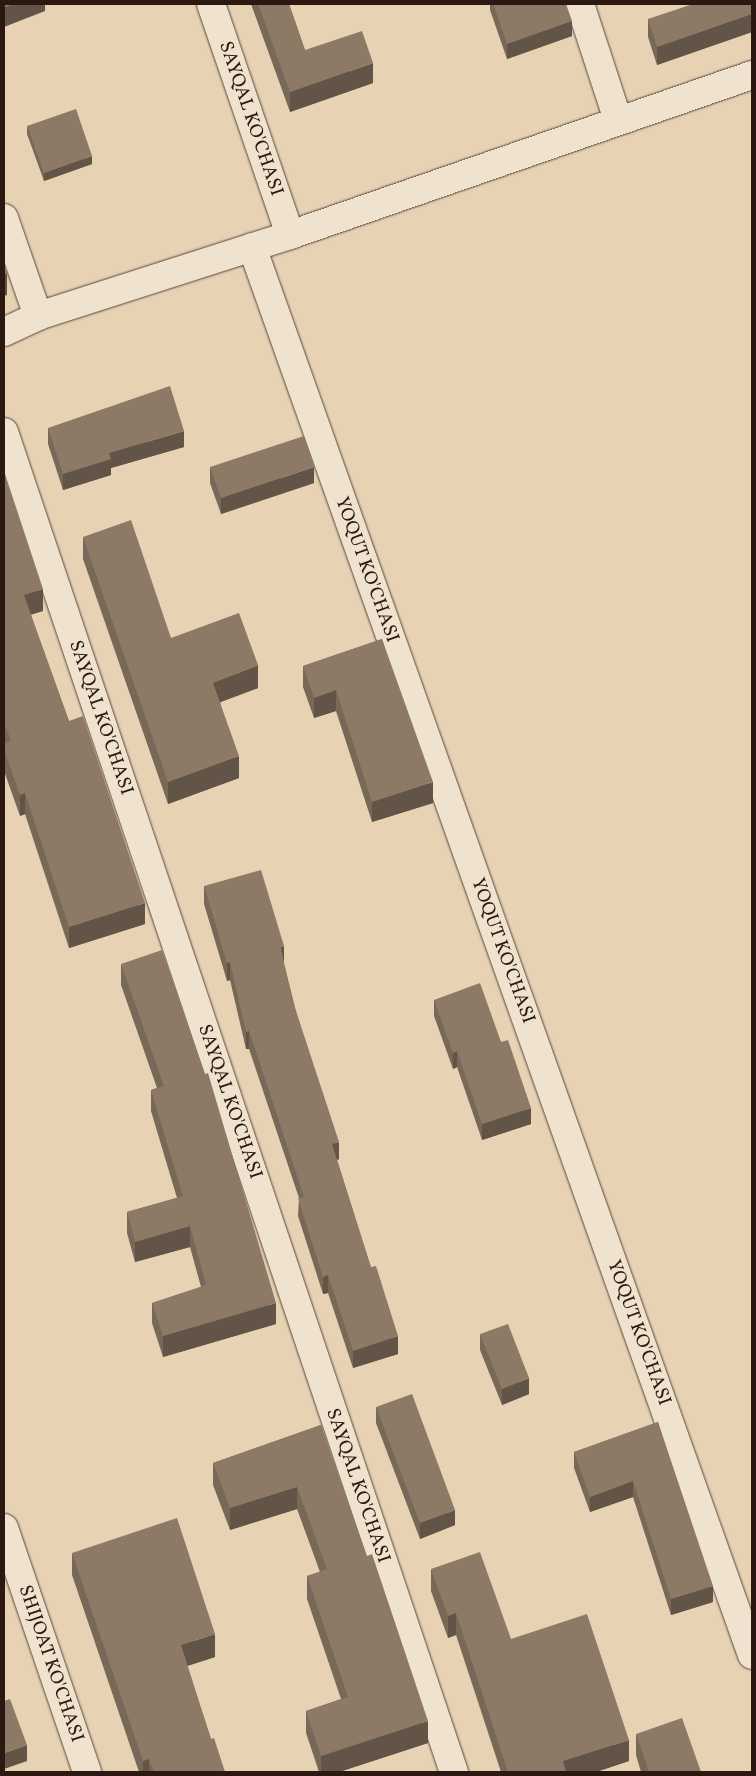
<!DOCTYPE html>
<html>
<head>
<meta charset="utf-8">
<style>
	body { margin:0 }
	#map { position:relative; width:756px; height:1776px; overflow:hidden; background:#e7d2b4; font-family:Vollkorn,serif }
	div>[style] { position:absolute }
	.roads { filter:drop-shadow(0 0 1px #59463a) drop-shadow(0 0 1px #59463a) }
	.minor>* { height:28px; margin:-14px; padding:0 14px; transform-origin:14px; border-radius:14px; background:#efe2ce }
	.wall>* { inset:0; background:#786858 }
	.shaded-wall>* { inset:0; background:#625547 }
	.building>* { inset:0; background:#8c7966 }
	span { translate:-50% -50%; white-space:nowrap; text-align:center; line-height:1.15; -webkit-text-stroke:4px #efe2ce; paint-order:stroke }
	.street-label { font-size:19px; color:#2a1811 }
	.frame { position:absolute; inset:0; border:5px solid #2a1811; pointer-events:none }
</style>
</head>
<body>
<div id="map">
	<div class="roads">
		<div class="minor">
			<i style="left:211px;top:4px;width:244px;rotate:71.1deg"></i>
			<i style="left:580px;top:4px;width:122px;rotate:71.9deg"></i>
			<i style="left:4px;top:218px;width:104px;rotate:70.9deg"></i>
			<i style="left:252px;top:247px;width:1494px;rotate:70.45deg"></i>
			<i style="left:4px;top:332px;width:38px;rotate:-25deg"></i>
			<i style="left:38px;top:316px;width:265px;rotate:-17.8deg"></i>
			<i style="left:290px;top:235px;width:489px;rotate:-19.1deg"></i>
			<i style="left:4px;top:432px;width:1414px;rotate:71.44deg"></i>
			<i style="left:4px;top:1528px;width:258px;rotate:71.2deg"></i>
		</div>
	</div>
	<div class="wall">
		<i style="clip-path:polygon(251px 4px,289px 4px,305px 50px,373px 83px,290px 112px)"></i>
		<i style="clip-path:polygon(490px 4px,566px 4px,572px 36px,507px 59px,490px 10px)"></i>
		<i style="clip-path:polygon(752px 4px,752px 32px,657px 65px,648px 37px,648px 19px)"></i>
		<i style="clip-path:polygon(27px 126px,92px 164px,44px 181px,27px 134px)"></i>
		<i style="clip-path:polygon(48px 428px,184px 447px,111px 468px,111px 475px,63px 490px,48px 444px)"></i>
		<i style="clip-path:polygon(210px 467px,314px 483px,221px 514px,210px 483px)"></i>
		<i style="clip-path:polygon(4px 471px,43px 611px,30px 614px,69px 721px,145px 924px,69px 948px,25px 814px,20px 816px,4px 771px)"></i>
		<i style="clip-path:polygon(83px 537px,171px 638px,258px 688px,220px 702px,239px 778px,168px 804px,83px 559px)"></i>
		<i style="clip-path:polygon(382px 639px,433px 803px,372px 822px,336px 711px,314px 718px,303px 687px,303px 666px)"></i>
		<i style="clip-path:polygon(204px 886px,284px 964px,295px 1008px,339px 1159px,337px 1160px,398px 1354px,353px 1368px,328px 1293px,323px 1294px,298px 1216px,299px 1198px,249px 1049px,246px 1049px,230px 980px,227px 981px,204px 904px)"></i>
		<i style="clip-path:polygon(121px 964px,276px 1324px,163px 1357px,152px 1323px,152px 1303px,201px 1287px,190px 1247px,135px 1262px,127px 1233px,127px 1212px,177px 1198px,151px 1111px,151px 1090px,157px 1088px,121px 985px)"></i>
		<i style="clip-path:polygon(434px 1000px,501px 1042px,531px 1124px,482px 1140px,457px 1067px,453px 1069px,434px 1016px)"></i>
		<i style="clip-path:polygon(480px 1334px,529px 1394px,502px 1405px,480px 1350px)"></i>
		<i style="clip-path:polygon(376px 1407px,455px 1525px,420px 1539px,376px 1423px)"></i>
		<i style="clip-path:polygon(658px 1422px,713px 1602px,671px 1615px,633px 1497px,590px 1512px,574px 1468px,574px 1452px)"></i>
		<i style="clip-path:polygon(321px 1425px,428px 1743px,339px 1772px,319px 1772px,306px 1733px,306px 1711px,341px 1699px,307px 1599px,307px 1576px,320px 1572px,297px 1509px,230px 1530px,213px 1485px,213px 1463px)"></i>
		<i style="clip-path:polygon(72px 1553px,215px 1657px,187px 1666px,211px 1739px,225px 1772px,139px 1772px,72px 1575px)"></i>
		<i style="clip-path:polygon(431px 1569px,511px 1639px,629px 1761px,596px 1772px,501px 1772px,456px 1635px,448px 1638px,431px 1591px)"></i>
		<i style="clip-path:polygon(636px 1734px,701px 1772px,641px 1772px,636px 1755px)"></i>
	</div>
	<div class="shaded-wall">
		<i style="clip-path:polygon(12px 4px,45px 4px,45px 11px,4px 27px,4px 7px)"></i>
		<i style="clip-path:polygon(752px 14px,752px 32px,657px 65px,657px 47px)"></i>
		<i style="clip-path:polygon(572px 21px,572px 36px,507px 59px,507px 44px)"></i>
		<i style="clip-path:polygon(373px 63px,373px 83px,290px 112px,290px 92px)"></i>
		<i style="clip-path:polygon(92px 156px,92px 164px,44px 181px,44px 173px)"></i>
		<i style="clip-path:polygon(7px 273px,7px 295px,4px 296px,4px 274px)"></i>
		<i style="clip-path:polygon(184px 431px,184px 447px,111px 468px,111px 475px,63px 490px,63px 474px,109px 453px)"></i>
		<i style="clip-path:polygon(314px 467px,314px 483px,221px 514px,221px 498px)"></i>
		<i style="clip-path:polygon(43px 589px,43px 611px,24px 617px,24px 595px)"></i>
		<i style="clip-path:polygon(258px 665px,258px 688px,213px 705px,213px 683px)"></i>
		<i style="clip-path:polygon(336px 690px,336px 711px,314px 718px,314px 698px)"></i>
		<i style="clip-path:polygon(239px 756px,239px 778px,168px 804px,168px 782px)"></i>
		<i style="clip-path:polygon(433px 782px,433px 803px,372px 822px,372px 802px)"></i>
		<i style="clip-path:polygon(25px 793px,25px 814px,20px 816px,20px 795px)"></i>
		<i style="clip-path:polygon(145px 903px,145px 924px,69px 948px,69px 927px)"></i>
		<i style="clip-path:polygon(284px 946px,284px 964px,280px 947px)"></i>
		<i style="clip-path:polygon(230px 962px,230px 980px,227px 981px,227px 963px)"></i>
		<i style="clip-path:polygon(249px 1031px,249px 1049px,246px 1049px,246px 1032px)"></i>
		<i style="clip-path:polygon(457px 1051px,457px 1067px,453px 1069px,453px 1053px)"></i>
		<i style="clip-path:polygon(531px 1108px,531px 1124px,482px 1140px,482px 1124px)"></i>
		<i style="clip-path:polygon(339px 1142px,339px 1159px,332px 1162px,332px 1144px)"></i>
		<i style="clip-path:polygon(190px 1226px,190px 1247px,135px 1262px,135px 1242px)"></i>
		<i style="clip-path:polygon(328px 1275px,328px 1293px,323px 1294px,323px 1277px)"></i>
		<i style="clip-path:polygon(276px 1303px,276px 1324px,163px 1357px,163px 1336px)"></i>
		<i style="clip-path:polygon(398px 1336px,398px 1354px,353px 1368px,353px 1351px)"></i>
		<i style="clip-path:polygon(529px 1378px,529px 1394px,502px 1405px,502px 1389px)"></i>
		<i style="clip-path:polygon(633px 1481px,633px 1497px,590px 1512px,590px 1497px)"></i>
		<i style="clip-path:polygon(297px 1487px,297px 1509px,230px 1530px,230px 1508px)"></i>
		<i style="clip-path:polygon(455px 1510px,455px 1525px,420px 1539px,420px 1523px)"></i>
		<i style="clip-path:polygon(713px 1586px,713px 1602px,671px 1615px,671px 1599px)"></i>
		<i style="clip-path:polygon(456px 1613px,456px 1635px,448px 1638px,448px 1616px)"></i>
		<i style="clip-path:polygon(215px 1634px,215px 1657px,181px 1668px,181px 1645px)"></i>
		<i style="clip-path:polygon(428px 1721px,428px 1743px,339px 1772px,321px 1772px,321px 1756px)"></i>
		<i style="clip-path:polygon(629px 1740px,629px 1761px,596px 1772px,563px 1772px,563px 1761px)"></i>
		<i style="clip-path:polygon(27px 1745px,27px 1761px,4px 1769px,4px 1753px)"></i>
		<i style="clip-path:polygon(149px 1759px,149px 1772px,143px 1772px,143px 1761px)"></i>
	</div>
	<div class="building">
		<i style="clip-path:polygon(4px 4px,12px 4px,4px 7px)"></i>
		<i style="clip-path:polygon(258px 4px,289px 4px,305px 50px,362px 31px,373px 63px,290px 92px)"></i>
		<i style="clip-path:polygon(493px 4px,566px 4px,572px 21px,507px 44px)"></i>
		<i style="clip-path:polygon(693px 4px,752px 4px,752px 14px,657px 47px,648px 19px)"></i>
		<i style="clip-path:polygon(76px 109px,92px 156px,44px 173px,27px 126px)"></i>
		<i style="clip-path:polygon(4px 265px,7px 273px,4px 274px)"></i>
		<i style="clip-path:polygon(170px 386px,184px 431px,109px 453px,111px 459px,63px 474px,48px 428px)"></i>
		<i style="clip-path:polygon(304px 436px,314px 467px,221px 498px,210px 467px)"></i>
		<i style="clip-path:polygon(4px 471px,43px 589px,24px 595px,69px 721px,83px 716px,145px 903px,69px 927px,25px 793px,20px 795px,4px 750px,4px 744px,11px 741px,4px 722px)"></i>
		<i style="clip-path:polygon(131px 520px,171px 638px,239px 613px,258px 665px,213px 683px,239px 756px,168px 782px,83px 537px)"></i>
		<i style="clip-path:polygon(382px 639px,433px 782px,372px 802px,336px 690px,314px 698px,303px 666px)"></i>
		<i style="clip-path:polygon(261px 870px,284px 946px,280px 947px,295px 1008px,339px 1142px,332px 1144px,371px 1267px,376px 1266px,398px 1336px,353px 1351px,328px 1275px,323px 1277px,298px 1198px,304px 1197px,249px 1031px,246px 1032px,230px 962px,227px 963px,204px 886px)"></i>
		<i style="clip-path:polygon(162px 950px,205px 1074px,208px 1073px,276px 1303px,163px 1336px,152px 1303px,206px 1285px,190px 1226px,135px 1242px,127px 1212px,183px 1196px,151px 1090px,164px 1086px,121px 964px)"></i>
		<i style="clip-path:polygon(480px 983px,501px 1042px,508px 1040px,531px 1108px,482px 1124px,457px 1051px,453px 1053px,434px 1000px)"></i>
		<i style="clip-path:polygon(508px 1324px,529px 1378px,502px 1389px,480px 1334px)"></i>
		<i style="clip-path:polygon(412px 1394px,455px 1510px,420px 1523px,376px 1407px)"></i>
		<i style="clip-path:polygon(658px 1422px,713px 1586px,671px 1599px,633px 1481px,590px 1497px,574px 1452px)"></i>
		<i style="clip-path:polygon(321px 1425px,367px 1556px,372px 1554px,428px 1721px,321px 1756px,306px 1711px,348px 1697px,307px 1576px,327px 1569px,297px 1487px,230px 1508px,213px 1463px)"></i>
		<i style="clip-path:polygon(177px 1518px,215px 1634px,181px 1645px,211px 1739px,214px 1738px,225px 1772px,154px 1772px,149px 1759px,143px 1761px,72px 1553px)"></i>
		<i style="clip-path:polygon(480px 1552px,511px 1639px,587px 1614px,629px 1740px,563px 1761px,566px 1772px,508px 1772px,456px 1613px,448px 1616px,431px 1569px)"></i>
		<i style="clip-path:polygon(10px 1699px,27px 1745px,4px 1753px,4px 1701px)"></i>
		<i style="clip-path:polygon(682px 1718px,701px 1772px,649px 1772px,636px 1734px)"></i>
	</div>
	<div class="street-label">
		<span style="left:250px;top:119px;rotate:71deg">SAYQAL KO'CHASI</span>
		<span style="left:366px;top:570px;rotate:70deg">YOQUT KO'CHASI</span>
		<span style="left:100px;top:718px;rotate:71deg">SAYQAL KO'CHASI</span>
		<span style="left:502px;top:951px;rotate:70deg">YOQUT KO'CHASI</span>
		<span style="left:229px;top:1102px;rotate:71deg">SAYQAL KO'CHASI</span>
		<span style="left:638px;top:1333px;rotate:70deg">YOQUT KO'CHASI</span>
		<span style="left:357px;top:1486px;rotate:71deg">SAYQAL KO'CHASI</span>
		<span style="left:50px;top:1664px;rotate:71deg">SHIJOAT KO'CHASI</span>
	</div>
	<div class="frame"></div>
</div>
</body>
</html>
